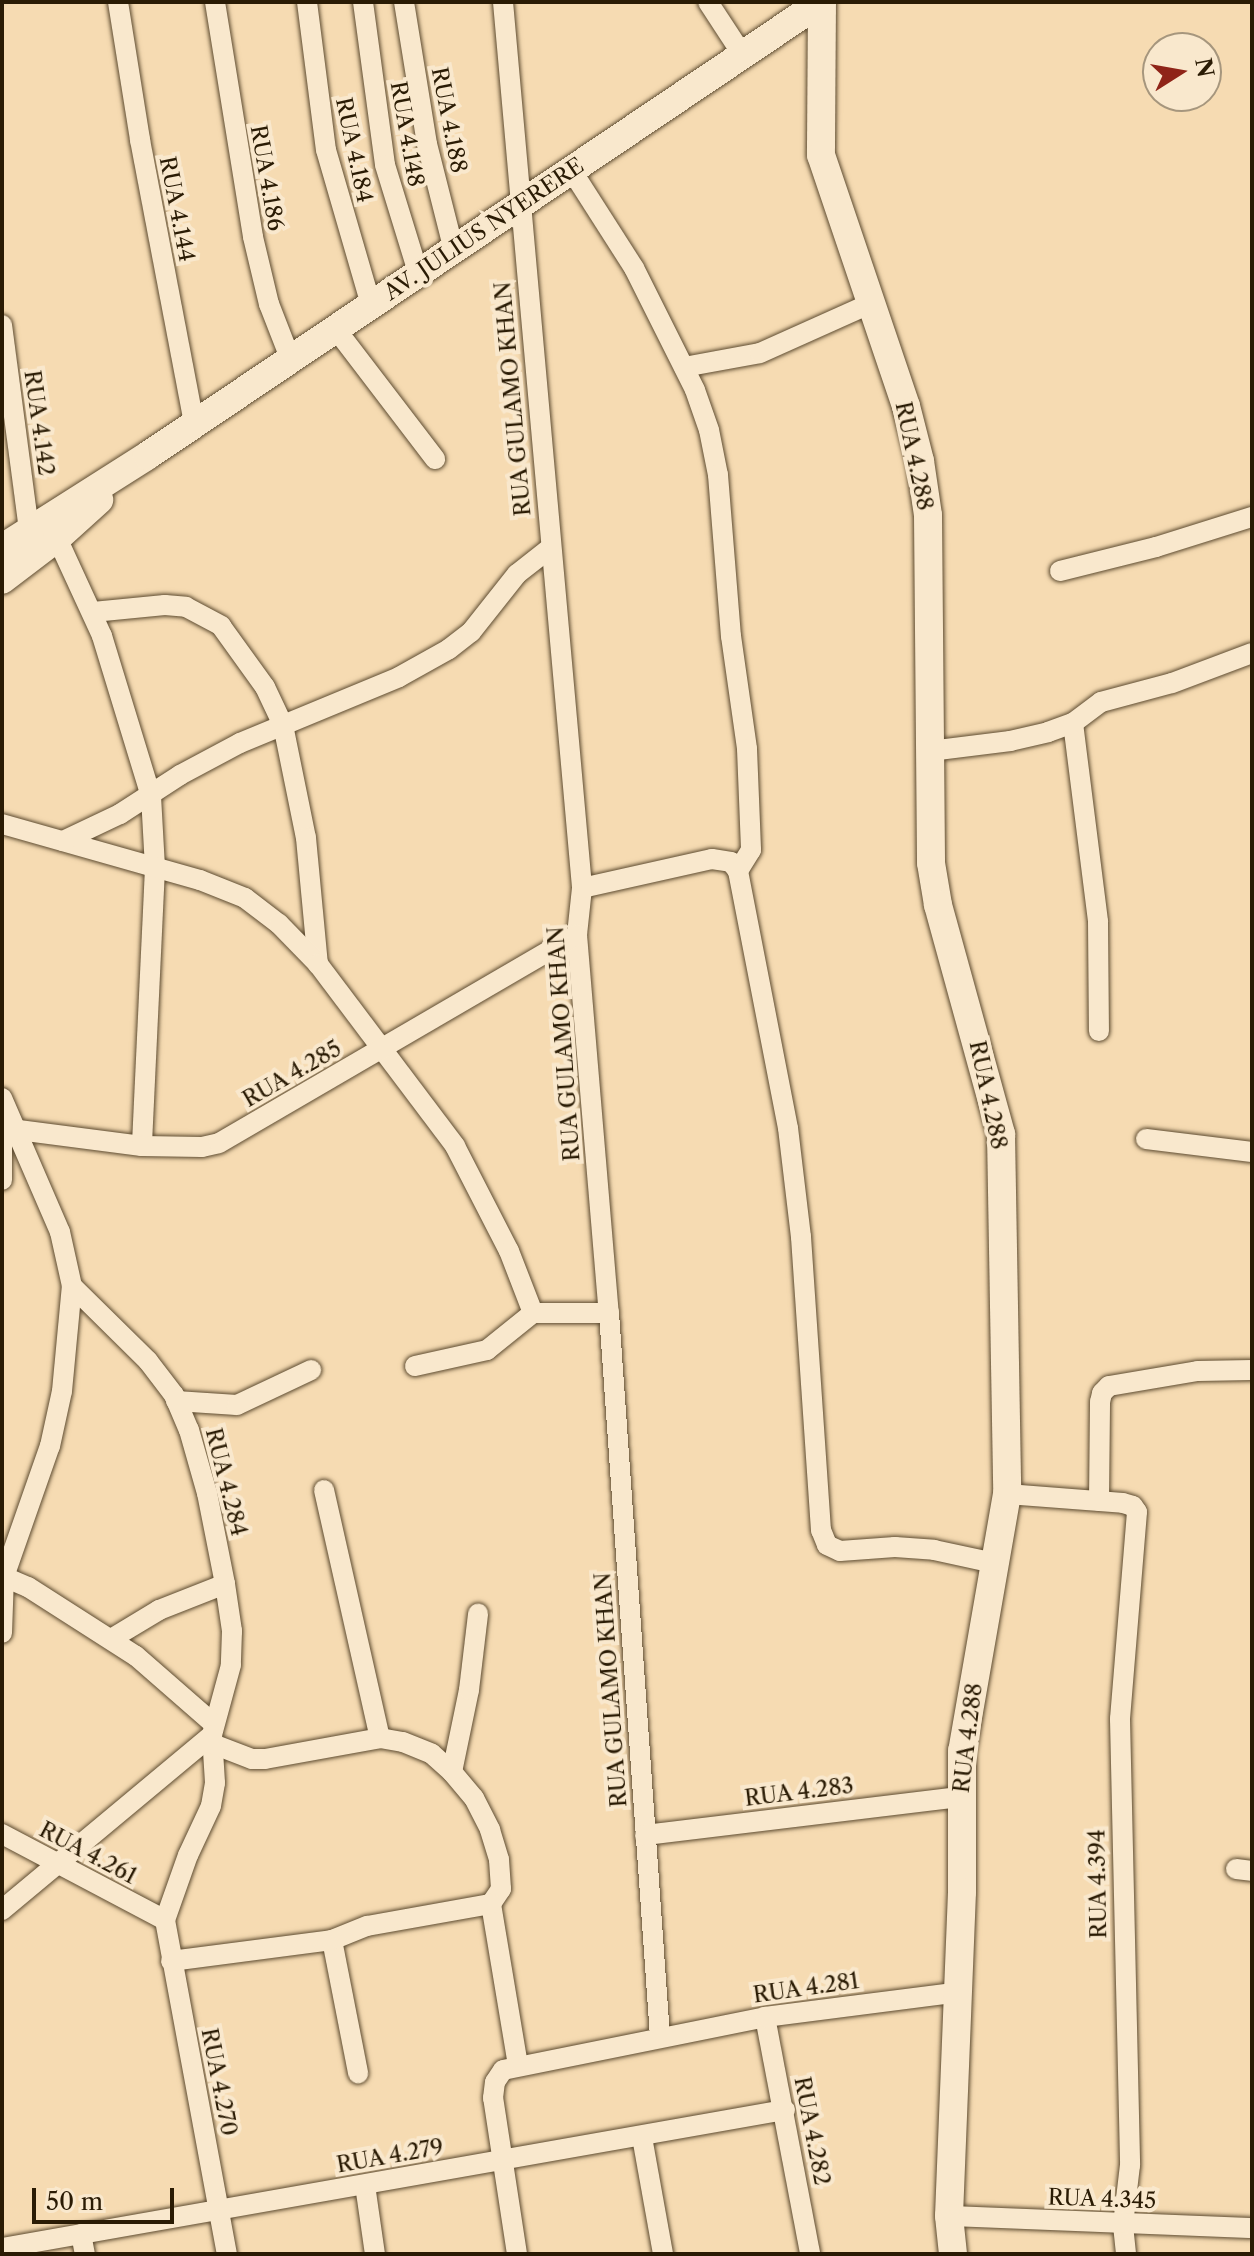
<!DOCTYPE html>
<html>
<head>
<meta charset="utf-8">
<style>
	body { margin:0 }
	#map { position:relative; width:1254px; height:2256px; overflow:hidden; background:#f6dbb2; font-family:"Libre Caslon Text",serif }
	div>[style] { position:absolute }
	.roads { filter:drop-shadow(0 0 2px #5d4b30) drop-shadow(0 0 2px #5d4b30) }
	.street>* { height:20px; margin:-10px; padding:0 10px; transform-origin:10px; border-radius:10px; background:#f9e8cd }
	.secondary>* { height:28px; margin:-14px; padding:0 14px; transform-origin:14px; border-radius:14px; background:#f9e8cd }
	span { translate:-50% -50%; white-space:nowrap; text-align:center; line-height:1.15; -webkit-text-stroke:8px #f9e8cd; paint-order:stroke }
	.street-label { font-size:22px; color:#2a1b04 }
	.frame { position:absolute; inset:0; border:4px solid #2a1b04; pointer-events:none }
	.north { position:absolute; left:1142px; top:32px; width:80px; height:80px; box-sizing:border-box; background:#f9e8cd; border:2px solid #a6967d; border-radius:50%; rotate:79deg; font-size:22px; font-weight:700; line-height:32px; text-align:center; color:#2a1b04 }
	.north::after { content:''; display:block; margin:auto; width:28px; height:36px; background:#8f2418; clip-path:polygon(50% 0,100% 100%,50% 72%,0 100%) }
	.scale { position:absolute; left:32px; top:2188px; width:142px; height:36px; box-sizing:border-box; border:4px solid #2a1b04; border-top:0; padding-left:10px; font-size:24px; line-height:28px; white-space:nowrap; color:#2a1b04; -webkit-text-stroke:6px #f9e8cd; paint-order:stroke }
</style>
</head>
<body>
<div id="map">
	<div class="roads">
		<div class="street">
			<i style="left:118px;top:2px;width:140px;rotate:80.9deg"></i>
			<i style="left:140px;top:140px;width:289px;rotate:79.2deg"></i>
			<i style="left:215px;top:2px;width:238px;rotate:80.8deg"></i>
			<i style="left:253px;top:237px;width:69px;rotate:76.6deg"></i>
			<i style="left:269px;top:304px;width:58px;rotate:68.7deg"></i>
			<i style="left:307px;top:2px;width:149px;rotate:82.7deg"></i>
			<i style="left:326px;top:150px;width:161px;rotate:73.8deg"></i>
			<i style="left:363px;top:2px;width:164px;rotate:82.3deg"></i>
			<i style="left:385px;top:165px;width:112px;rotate:72.9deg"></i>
			<i style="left:404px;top:2px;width:144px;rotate:80.8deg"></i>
			<i style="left:427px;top:144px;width:106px;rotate:75.8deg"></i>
			<i style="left:503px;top:2px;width:890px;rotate:84.9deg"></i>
			<i style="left:582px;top:888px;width:47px;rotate:96.1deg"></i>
			<i style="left:577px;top:935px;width:379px;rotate:85.2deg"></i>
			<i style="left:609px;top:1313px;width:725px;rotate:85.97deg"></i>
			<i style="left:708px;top:2px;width:62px;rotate:56.8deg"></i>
			<i style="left:572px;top:171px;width:115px;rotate:57.4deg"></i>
			<i style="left:634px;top:268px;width:136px;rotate:63.4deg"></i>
			<i style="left:695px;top:390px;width:42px;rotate:70.7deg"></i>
			<i style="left:709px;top:430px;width:46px;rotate:78.7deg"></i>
			<i style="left:718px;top:475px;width:162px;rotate:85.4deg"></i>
			<i style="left:731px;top:636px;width:114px;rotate:81.9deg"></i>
			<i style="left:747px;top:749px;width:101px;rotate:87.7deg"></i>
			<i style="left:751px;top:850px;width:25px;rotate:122deg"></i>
			<i style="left:2px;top:325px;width:206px;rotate:82.5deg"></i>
			<i style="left:335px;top:328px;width:165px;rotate:52.6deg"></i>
			<i style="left:684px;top:367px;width:77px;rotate:-10.4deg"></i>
			<i style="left:760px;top:353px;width:123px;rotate:-24.1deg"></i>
			<i style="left:57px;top:538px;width:108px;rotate:65.3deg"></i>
			<i style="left:102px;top:636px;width:167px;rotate:73deg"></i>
			<i style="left:151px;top:796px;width:72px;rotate:86.8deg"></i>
			<i style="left:155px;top:868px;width:278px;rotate:92.7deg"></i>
			<i style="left:1060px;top:571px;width:99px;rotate:-14deg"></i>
			<i style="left:1156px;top:547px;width:101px;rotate:-17.4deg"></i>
			<i style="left:93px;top:612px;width:72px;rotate:-5.6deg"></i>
			<i style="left:165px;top:605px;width:21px;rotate:5deg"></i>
			<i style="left:186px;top:607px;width:40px;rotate:28deg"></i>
			<i style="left:221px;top:626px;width:75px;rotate:54.2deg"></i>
			<i style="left:265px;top:687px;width:42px;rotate:64.7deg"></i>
			<i style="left:283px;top:725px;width:115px;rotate:78.5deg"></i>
			<i style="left:306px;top:838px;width:127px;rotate:84.6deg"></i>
			<i style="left:1073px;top:723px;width:201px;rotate:82.8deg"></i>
			<i style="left:1098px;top:922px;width:109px;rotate:89.5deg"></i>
			<i style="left:930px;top:751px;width:81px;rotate:-7.1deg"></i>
			<i style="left:1010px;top:741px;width:39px;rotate:-13deg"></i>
			<i style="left:1048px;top:732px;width:27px;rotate:-20deg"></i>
			<i style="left:1073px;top:723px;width:35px;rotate:-37deg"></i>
			<i style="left:1101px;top:702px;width:73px;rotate:-15deg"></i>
			<i style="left:1172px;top:683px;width:85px;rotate:-20.6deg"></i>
			<i style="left:2px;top:824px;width:206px;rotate:15.8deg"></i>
			<i style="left:200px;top:880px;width:48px;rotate:21.8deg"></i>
			<i style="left:245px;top:898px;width:43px;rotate:37.4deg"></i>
			<i style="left:279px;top:924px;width:56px;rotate:45.7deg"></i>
			<i style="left:318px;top:964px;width:228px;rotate:53deg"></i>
			<i style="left:455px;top:1146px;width:118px;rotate:62.8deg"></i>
			<i style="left:509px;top:1251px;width:66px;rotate:68.8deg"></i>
			<i style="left:63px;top:841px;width:63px;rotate:-25.3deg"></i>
			<i style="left:120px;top:814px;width:72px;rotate:-33deg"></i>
			<i style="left:180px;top:775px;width:68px;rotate:-28.1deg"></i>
			<i style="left:240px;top:743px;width:172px;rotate:-22.5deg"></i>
			<i style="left:399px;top:677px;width:57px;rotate:-29.2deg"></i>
			<i style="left:449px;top:649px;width:28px;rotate:-38deg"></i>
			<i style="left:471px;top:632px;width:74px;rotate:-51.6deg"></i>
			<i style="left:517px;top:574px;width:42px;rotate:-38.2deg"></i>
			<i style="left:582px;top:888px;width:133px;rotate:-12.6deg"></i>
			<i style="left:712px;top:859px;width:19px;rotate:9deg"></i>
			<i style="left:731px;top:862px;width:11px;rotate:52deg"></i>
			<i style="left:738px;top:871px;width:262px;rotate:79deg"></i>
			<i style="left:788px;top:1128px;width:110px;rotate:83.2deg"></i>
			<i style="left:801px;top:1237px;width:294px;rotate:86.1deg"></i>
			<i style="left:821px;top:1530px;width:16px;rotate:68deg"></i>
			<i style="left:827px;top:1545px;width:14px;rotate:25deg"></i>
			<i style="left:840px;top:1551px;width:55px;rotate:-4.2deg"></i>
			<i style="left:895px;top:1547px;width:39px;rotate:4deg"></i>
			<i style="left:934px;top:1550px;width:61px;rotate:12.2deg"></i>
			<i style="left:2px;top:1098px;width:146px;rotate:66.6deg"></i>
			<i style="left:60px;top:1232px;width:55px;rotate:77.5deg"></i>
			<i style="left:72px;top:1286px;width:107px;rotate:44.6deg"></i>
			<i style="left:148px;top:1361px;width:43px;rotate:52.6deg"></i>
			<i style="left:174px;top:1395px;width:38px;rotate:67deg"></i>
			<i style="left:189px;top:1430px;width:66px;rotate:74.1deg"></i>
			<i style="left:207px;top:1493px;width:93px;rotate:78.8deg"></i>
			<i style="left:225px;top:1584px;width:48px;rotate:81.5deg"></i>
			<i style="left:232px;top:1631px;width:34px;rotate:92deg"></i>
			<i style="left:231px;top:1665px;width:73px;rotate:105.2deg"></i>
			<i style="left:212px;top:1735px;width:48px;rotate:86.4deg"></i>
			<i style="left:215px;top:1783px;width:23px;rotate:100deg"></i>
			<i style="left:211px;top:1806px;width:54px;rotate:115.1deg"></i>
			<i style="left:188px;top:1855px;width:69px;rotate:109.5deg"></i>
			<i style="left:165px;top:1920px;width:340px;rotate:79.5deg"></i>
			<i style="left:2px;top:1128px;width:52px;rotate:90deg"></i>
			<i style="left:3px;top:1128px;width:140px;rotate:7.4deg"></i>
			<i style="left:142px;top:1146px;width:60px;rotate:1deg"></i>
			<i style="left:202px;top:1147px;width:17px;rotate:-13deg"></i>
			<i style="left:219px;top:1143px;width:414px;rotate:-30.2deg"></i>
			<i style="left:1146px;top:1139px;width:107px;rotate:7deg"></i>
			<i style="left:415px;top:1366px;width:74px;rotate:-12.5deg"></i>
			<i style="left:487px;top:1350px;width:59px;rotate:-38.8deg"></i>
			<i style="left:533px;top:1313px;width:76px"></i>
			<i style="left:176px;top:1401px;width:61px;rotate:3.8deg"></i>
			<i style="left:237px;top:1405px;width:82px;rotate:-25.3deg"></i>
			<i style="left:324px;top:1490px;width:254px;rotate:77.3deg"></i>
			<i style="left:1007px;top:1494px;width:116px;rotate:4.4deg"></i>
			<i style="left:1123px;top:1503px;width:10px;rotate:17deg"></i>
			<i style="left:1133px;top:1506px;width:7px;rotate:56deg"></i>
			<i style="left:1137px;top:1512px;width:208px;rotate:94.7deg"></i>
			<i style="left:1120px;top:1719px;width:446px;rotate:88.7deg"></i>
			<i style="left:1130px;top:2165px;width:60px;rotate:96.7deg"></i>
			<i style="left:1123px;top:2225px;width:29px;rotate:84deg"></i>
			<i style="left:1099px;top:1501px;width:99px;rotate:-89.4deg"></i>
			<i style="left:1100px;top:1402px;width:9px;rotate:-77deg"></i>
			<i style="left:1102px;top:1393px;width:10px;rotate:-45deg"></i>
			<i style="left:1109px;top:1386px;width:90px;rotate:-9.6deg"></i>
			<i style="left:1198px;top:1371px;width:54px;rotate:-1.1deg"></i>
			<i style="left:2px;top:1576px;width:28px;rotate:23deg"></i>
			<i style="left:28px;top:1587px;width:128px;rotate:32.6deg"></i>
			<i style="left:136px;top:1656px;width:103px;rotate:41.1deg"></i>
			<i style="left:2px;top:1633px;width:56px;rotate:-88deg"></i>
			<i style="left:4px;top:1577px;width:139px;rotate:-70.7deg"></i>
			<i style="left:50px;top:1446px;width:56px;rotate:-77.7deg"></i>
			<i style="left:62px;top:1391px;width:105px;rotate:-84.6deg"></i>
			<i style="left:111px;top:1639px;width:56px;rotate:-31.1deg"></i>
			<i style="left:159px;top:1610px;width:71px;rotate:-21.5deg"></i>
			<i style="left:213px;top:1744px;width:42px;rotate:21deg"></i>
			<i style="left:252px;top:1759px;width:13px"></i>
			<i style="left:265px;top:1759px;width:117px;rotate:-10.3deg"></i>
			<i style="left:380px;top:1738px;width:23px;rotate:10deg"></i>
			<i style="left:403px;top:1742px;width:31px;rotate:22deg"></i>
			<i style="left:432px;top:1754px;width:27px;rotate:42deg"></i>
			<i style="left:452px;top:1772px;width:34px;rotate:50deg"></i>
			<i style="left:474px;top:1798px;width:36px;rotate:63deg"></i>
			<i style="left:490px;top:1830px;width:31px;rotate:73deg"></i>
			<i style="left:499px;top:1860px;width:29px;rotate:86deg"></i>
			<i style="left:501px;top:1889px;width:18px;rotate:124deg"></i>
			<i style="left:491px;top:1904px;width:163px;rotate:80.5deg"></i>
			<i style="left:452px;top:1772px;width:84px;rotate:-78.3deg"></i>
			<i style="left:469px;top:1690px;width:77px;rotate:-83.2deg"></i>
			<i style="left:2px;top:1834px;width:184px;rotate:27.8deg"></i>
			<i style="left:645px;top:1835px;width:317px;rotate:-6.9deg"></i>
			<i style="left:1236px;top:1869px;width:16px;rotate:7deg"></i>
			<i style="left:2px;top:1910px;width:273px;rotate:-39.8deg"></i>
			<i style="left:332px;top:1940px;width:136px;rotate:78.9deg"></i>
			<i style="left:171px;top:1961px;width:162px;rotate:-7.4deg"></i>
			<i style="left:332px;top:1940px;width:38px;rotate:-22deg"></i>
			<i style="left:367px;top:1926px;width:126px;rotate:-10.1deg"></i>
			<i style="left:765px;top:2017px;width:241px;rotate:79.2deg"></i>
			<i style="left:642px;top:2137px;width:119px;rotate:79.8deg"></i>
			<i style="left:365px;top:2185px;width:70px;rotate:81.8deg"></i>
			<i style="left:949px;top:2216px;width:303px;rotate:2.3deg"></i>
			<i style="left:81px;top:2234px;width:20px;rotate:79deg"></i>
			<i style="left:2px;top:2248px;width:795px;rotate:-10deg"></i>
			<i style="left:517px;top:2254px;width:158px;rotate:-98.7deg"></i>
			<i style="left:493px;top:2098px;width:16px;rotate:-83deg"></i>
			<i style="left:495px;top:2082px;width:14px;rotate:-56deg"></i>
			<i style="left:503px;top:2070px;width:267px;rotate:-11.4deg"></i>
			<i style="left:765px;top:2017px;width:196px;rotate:-7.3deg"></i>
		</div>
		<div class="secondary">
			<i style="left:822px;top:2px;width:153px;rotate:90.4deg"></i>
			<i style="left:821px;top:155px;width:265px;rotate:71.3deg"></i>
			<i style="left:906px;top:406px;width:57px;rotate:75.7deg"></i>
			<i style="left:920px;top:461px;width:55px;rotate:81.6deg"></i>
			<i style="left:928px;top:515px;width:348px;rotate:89.5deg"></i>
			<i style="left:931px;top:863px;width:43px;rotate:80.5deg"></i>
			<i style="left:938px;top:905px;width:238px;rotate:74.6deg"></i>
			<i style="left:1001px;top:1134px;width:360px;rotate:89deg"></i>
			<i style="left:1007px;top:1494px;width:261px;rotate:99.9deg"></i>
			<i style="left:962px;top:1751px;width:141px;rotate:90deg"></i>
			<i style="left:962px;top:1892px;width:324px;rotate:92.3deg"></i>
			<i style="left:949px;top:2216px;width:38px;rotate:84deg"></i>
			<i style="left:2px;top:548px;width:172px;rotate:-32.4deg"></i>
			<i style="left:147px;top:456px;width:813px;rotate:-33.96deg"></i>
			<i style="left:2px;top:580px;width:69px;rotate:-37.4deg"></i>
			<i style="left:57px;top:538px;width:57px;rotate:-42.1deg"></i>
		</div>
	</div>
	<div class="street-label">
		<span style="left:449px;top:120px;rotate:79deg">RUA 4.188</span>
		<span style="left:407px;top:134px;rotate:80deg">RUA 4.148</span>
		<span style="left:354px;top:150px;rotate:78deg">RUA 4.184</span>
		<span style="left:267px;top:178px;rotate:80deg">RUA 4.186</span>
		<span style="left:177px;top:209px;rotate:79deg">RUA 4.144</span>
		<span style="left:484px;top:229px;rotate:-34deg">AV. JULIUS NYERERE</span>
		<span style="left:513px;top:399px;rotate:-95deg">RUA GULAMO KHAN</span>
		<span style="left:39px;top:423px;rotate:82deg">RUA 4.142</span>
		<span style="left:914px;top:456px;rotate:78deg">RUA 4.288</span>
		<span style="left:564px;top:1044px;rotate:-94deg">RUA GULAMO KHAN</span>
		<span style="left:292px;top:1074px;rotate:-30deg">RUA 4.285</span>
		<span style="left:988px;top:1095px;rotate:78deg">RUA 4.288</span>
		<span style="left:226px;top:1482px;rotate:76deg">RUA 4.284</span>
		<span style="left:611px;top:1690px;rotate:-94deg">RUA GULAMO KHAN</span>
		<span style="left:968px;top:1738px;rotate:-83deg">RUA 4.288</span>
		<span style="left:799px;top:1792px;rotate:-7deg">RUA 4.283</span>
		<span style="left:88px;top:1853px;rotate:28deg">RUA 4.261</span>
		<span style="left:1098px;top:1884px;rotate:-91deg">RUA 4.394</span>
		<span style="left:806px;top:1988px;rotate:-8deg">RUA 4.281</span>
		<span style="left:219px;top:2082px;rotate:79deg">RUA 4.270</span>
		<span style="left:812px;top:2131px;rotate:79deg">RUA 4.282</span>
		<span style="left:390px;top:2156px;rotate:-10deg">RUA 4.279</span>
		<span style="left:1102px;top:2199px;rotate:2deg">RUA 4.345</span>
	</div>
	<div class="frame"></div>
	<div class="north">N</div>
	<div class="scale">50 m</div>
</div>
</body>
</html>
